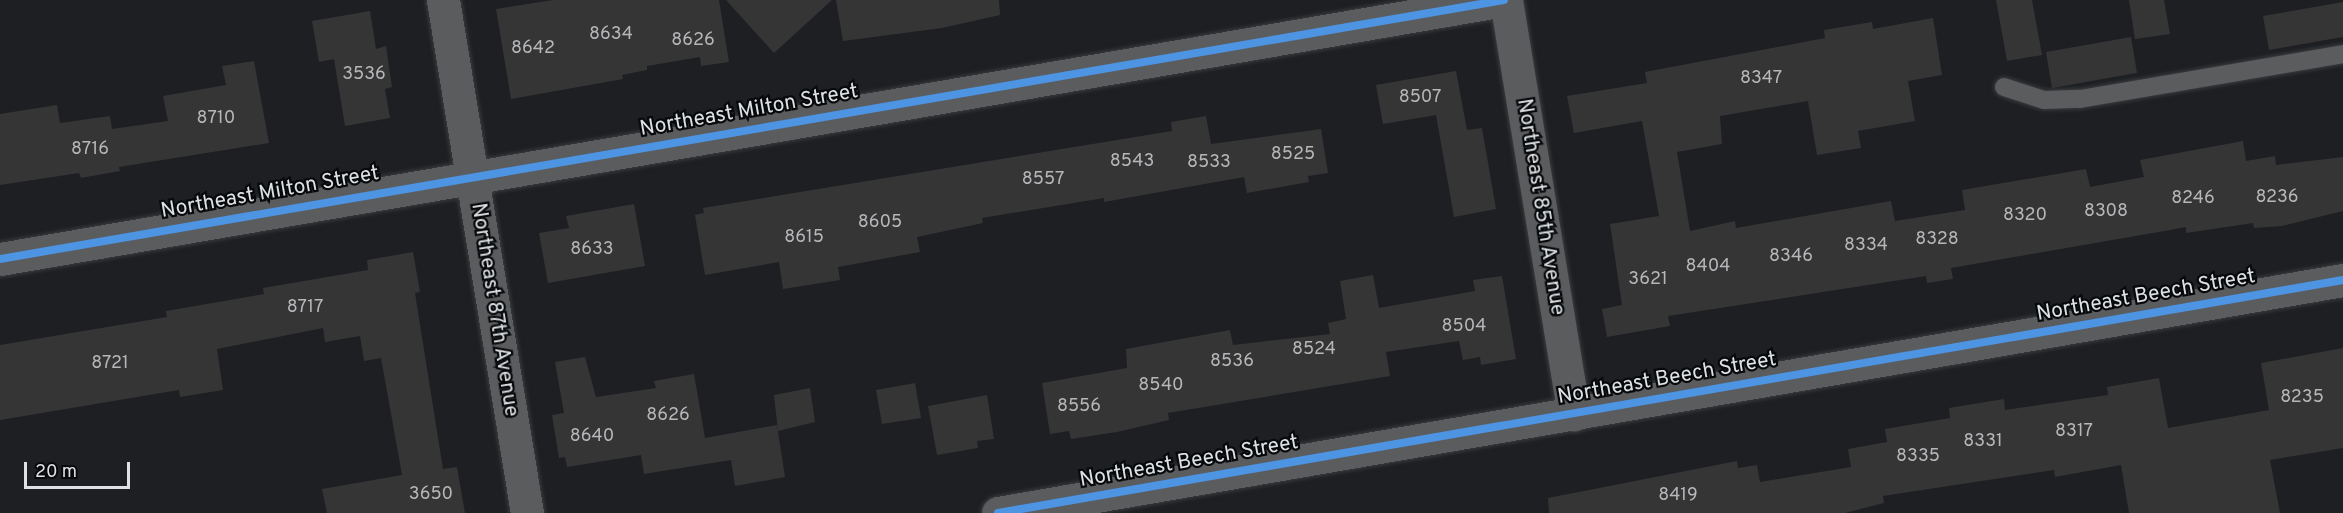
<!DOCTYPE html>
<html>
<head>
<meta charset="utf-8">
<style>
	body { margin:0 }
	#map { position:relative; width:2343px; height:513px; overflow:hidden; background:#1d1f22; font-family:Overpass,sans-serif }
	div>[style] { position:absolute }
	.building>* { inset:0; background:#363536 }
	.roads { filter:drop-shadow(0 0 2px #3a3c3f) drop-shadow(0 0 2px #3a3c3f) }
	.lane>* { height:18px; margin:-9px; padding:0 9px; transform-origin:9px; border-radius:9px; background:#5b5c5e }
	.street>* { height:33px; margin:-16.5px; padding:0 16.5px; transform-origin:16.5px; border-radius:16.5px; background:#5b5c5e }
	.cycleway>* { height:8px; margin:-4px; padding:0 4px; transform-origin:4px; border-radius:4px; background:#4d94e3 }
	span { translate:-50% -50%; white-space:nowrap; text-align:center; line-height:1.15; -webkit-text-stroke:4.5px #07090b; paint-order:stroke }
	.number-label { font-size:18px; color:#b5b7b9 }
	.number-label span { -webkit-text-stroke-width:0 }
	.street-label { font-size:21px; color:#dfe2e5 }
	.scale { position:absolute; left:24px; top:462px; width:106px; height:27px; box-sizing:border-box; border:3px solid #dfe2e5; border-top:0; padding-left:8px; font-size:18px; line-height:21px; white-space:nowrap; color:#dfe2e5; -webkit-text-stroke:4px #07090b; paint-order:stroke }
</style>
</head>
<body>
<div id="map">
	<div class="building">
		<i style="clip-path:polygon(553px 0,719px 0,729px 62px,701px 66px,700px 57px,647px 66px,647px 70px,622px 75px,623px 79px,511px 99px,496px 9px)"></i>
		<i style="clip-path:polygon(726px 0,832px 0,774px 53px)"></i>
		<i style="clip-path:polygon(836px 0,999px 0,1000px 15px,942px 28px,843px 41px)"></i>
		<i style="clip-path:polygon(1996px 0,2032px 0,2042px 55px,2007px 61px)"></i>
		<i style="clip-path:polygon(2129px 0,2164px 0,2170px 34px,2135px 39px)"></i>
		<i style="clip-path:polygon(2343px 2px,2343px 37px,2269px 50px,2263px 16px)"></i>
		<i style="clip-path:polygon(370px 11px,376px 49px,386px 46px,392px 87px,385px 89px,390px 118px,345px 126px,334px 59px,319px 62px,312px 21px)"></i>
		<i style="clip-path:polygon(1933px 18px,1942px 75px,1908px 81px,1915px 121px,1858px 131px,1861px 148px,1817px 155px,1808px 101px,1720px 116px,1722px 144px,1677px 152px,1690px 231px,1735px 221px,1736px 228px,1891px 201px,1895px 221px,1965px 210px,1962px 190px,2086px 169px,2090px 187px,2144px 177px,2140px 160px,2243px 141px,2246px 161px,2275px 156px,2276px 165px,2343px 157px,2343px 211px,2282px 226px,2254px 228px,2253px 223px,2186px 233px,2186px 227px,2170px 230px,1951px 268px,1953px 279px,1927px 283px,1926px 276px,1668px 316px,1670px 326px,1607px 337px,1602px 309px,1622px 305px,1610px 224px,1659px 216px,1642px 121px,1574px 133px,1567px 96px,1647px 83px,1645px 72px,1825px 38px,1824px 30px,1872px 22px,1873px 29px)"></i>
		<i style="clip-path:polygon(2131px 37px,2137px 73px,2052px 88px,2046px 52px)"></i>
		<i style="clip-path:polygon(254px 61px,269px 143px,119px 167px,120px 171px,81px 178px,79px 173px,0 185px,0 114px,57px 105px,60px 123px,110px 116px,112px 129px,168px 121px,163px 96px,226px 85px,222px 66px)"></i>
		<i style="clip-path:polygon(1456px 71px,1467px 130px,1482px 128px,1496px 209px,1454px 217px,1436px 115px,1383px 124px,1376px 85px)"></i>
		<i style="clip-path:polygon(1206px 116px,1211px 144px,1321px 129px,1328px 173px,1308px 176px,1309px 182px,1247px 193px,1244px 177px,1104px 202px,1104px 198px,982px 218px,983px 223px,917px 237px,920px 252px,838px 267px,840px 280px,783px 289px,779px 262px,705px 275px,695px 215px,704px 213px,703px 208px,1172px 131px,1171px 122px)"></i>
		<i style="clip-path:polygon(634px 204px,645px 266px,548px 283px,539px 233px,569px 228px,566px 216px)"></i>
		<i style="clip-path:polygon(413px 252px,420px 292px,415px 293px,443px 469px,457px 467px,465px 513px,327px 513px,322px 489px,402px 475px,381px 358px,364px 361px,360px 336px,325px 342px,323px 328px,217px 349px,223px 390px,180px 397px,179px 390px,0 420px,0 345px,167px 317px,166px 311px,264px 294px,263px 288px,368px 270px,367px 260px)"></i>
		<i style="clip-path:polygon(1373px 275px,1379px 308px,1475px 291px,1473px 280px,1502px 276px,1516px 359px,1481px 365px,1480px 357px,1463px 360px,1459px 341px,1386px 352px,1390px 376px,1168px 413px,1169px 420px,1117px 432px,1071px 439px,1069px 431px,1050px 434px,1042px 383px,1127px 368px,1126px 349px,1230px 330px,1233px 345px,1330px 334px,1328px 323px,1346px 319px,1340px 281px)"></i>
		<i style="clip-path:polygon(2343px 348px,2343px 448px,2270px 460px,2280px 513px,2129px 513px,2121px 465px,2055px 477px,2054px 470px,1883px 496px,1884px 503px,1845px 513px,1549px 513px,1548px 498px,1737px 461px,1738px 468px,1757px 465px,1760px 482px,1851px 467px,1848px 449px,1887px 442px,1885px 429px,1950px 418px,1949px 408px,2004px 399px,2005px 410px,2108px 395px,2107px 387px,2159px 378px,2168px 428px,2269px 410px,2261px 363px)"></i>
		<i style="clip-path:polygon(585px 357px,596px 397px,656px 388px,654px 381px,694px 374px,705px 438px,777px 425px,785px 477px,735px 486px,731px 460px,644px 474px,641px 455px,567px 467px,565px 457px,559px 458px,552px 415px,564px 413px,555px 362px)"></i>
		<i style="clip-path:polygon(915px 383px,921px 418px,882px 424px,876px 390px)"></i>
		<i style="clip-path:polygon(810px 388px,815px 422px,778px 431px,774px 395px)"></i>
		<i style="clip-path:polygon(987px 395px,994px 439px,977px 441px,978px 448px,937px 455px,928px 406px)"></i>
	</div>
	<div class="roads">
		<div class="lane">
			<i style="left:2004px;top:87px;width:42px;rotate:18deg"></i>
			<i style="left:2044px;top:100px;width:36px;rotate:-2deg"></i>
			<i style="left:2080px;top:99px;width:267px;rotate:-9.7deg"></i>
		</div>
		<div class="street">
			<i style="left:443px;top:0;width:520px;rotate:80.7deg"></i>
			<i style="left:1506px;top:0;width:420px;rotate:80.7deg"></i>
			<i style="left:0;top:259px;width:1526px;rotate:-9.77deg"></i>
			<i style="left:998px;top:513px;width:1365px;rotate:-9.83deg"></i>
		</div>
	</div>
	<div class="cycleway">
		<i style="left:0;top:259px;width:1526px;rotate:-9.77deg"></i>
		<i style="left:998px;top:513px;width:1365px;rotate:-9.83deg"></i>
	</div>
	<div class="number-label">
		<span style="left:611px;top:35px">8634</span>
		<span style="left:693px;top:41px">8626</span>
		<span style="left:533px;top:49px">8642</span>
		<span style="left:364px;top:75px">3536</span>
		<span style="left:1761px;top:79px">8347</span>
		<span style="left:1420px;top:98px">8507</span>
		<span style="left:216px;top:119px">8710</span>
		<span style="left:90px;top:150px">8716</span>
		<span style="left:1293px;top:155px">8525</span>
		<span style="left:1132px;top:162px">8543</span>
		<span style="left:1209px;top:163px">8533</span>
		<span style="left:1043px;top:180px">8557</span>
		<span style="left:2277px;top:198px">8236</span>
		<span style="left:2193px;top:199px">8246</span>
		<span style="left:2106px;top:212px">8308</span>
		<span style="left:2025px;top:216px">8320</span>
		<span style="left:880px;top:223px">8605</span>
		<span style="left:804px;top:238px">8615</span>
		<span style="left:1937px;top:240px">8328</span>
		<span style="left:1866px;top:246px">8334</span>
		<span style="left:592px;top:250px">8633</span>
		<span style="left:1791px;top:257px">8346</span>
		<span style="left:1708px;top:267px">8404</span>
		<span style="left:1648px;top:280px">3621</span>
		<span style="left:305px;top:308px">8717</span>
		<span style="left:1464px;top:327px">8504</span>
		<span style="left:1314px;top:350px">8524</span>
		<span style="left:1232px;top:362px">8536</span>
		<span style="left:110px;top:364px">8721</span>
		<span style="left:1161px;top:386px">8540</span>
		<span style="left:2302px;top:398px">8235</span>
		<span style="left:1079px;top:407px">8556</span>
		<span style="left:668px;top:416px">8626</span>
		<span style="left:2074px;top:432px">8317</span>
		<span style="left:592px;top:437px">8640</span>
		<span style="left:1983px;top:442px">8331</span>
		<span style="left:1918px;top:457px">8335</span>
		<span style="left:431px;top:495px">3650</span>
		<span style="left:1678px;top:496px">8419</span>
	</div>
	<div class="street-label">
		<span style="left:749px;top:111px;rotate:-10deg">Northeast Milton Street</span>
		<span style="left:270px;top:193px;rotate:-10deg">Northeast Milton Street</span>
		<span style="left:1540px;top:207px;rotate:81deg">Northeast 85th Avenue</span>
		<span style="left:2146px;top:296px;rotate:-10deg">Northeast Beech Street</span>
		<span style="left:494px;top:310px;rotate:81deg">Northeast 87th Avenue</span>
		<span style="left:1667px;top:379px;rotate:-10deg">Northeast Beech Street</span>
		<span style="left:1189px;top:462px;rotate:-10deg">Northeast Beech Street</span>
	</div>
	<div class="scale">20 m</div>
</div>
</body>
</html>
